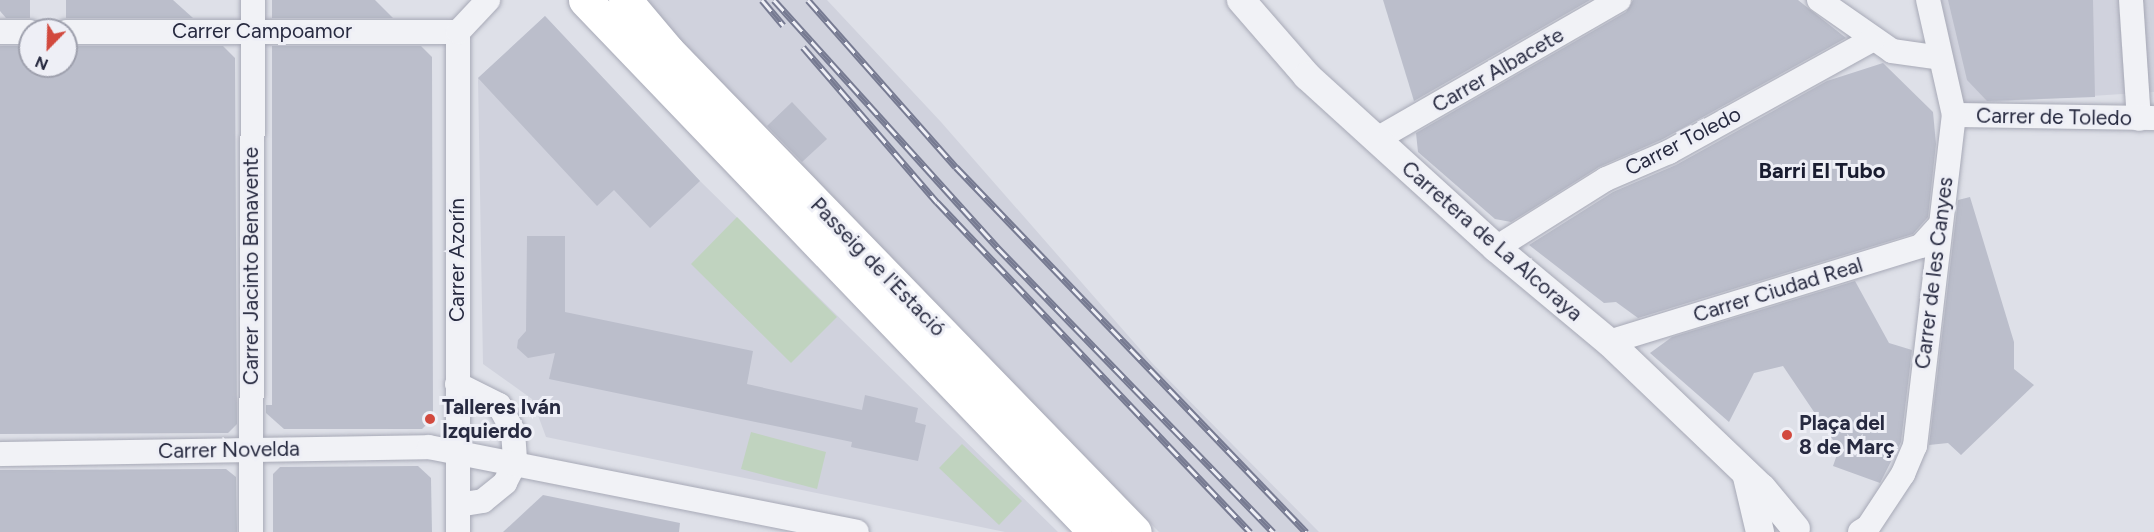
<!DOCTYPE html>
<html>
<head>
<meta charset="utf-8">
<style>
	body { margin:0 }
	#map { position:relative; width:2154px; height:532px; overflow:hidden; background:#dee0e8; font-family:Figtree,sans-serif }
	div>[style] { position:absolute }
	.built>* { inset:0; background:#d0d2dd }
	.green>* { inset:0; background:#c0d3bf }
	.building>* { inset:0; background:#bbbecb }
	.roads { filter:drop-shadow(0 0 2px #a7a9b6) drop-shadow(0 0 2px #a7a9b6) }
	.minor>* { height:24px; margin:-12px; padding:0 12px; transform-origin:12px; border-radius:12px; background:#f1f2f6 }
	.tertiary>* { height:28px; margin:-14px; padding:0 14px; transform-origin:14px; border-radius:14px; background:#f1f2f6 }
	.secondary>* { height:33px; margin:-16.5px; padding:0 16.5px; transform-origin:16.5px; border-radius:16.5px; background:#fff }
	.rail>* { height:7px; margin-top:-3.5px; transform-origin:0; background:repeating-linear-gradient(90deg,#eeeff6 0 14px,#777b92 0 28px); box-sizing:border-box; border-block:2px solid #777b92 }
	.dots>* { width:16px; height:16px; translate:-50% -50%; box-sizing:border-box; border:3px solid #eeeff6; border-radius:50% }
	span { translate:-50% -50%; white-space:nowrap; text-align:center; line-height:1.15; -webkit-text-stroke:6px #eeeff6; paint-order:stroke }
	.street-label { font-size:21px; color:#272a40 }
	.poi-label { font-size:21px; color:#272a40; font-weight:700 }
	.left { translate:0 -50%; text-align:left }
	.neighbourhood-label { font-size:22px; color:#191c30; font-weight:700 }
	.north { position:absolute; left:18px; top:18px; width:60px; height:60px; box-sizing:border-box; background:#eeeff6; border:2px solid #9ea0ad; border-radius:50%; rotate:203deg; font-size:16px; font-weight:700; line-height:24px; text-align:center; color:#272a40 }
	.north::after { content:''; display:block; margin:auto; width:21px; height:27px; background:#d2493e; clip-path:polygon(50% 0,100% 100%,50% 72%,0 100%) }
</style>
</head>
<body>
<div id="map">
	<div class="built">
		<i style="clip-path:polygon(644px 0,827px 0,941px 122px,1153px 364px,1319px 532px,1159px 532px,707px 73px)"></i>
		<i style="clip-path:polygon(1941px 0,2154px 0,2154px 92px,1964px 104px)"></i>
		<i style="clip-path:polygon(545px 16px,700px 181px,1058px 532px,1005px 532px,546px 437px,532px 399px,483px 364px,478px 78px)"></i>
	</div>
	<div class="green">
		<i style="clip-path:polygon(737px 217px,837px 317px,791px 363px,691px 264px)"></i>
		<i style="clip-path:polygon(751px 432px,826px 452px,817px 489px,741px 469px)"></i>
		<i style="clip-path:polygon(962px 444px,1022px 501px,999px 525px,939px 468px)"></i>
	</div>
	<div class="building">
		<i style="clip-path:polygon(0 0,30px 0,30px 18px,6px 18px,0 11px)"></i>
		<i style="clip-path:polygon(66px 0,173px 0,193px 18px,66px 18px)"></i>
		<i style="clip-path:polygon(272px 0,375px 0,393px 18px,272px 18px)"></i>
		<i style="clip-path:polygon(1383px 0,1590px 0,1414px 101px)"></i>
		<i style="clip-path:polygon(1633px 0,1798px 0,1846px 38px,1663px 139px,1599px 167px,1511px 222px,1495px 219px,1418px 152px,1416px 133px,1626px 12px)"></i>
		<i style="clip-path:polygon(1948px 0,2093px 0,2095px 97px,1987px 101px,1967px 80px)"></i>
		<i style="clip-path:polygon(545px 16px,700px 181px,650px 228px,614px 190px,597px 206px,478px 78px)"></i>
		<i style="clip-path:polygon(0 46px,30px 46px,30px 66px,66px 66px,66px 46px,223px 46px,235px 58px,237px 424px,228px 433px,0 434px)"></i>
		<i style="clip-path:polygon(272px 46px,421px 46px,432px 57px,433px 418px,422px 429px,284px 429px,266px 413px,266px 405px,272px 405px)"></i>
		<i style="clip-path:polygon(1883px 63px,1933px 112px,1936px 144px,1928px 217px,1913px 234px,1638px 318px,1616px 302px,1604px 303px,1529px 245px,1613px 192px,1676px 165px,1827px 81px)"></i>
		<i style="clip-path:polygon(792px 102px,827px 139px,802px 162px,767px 126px)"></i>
		<i style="clip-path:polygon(1970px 197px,2014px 342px,2014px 369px,2034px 385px,1961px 455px,1948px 443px,1929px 445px,1958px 200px)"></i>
		<i style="clip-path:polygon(527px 236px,565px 236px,565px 312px,753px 351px,747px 384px,862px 410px,865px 395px,918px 408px,915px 422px,926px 425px,918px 461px,851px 447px,852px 442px,549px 379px,555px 353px,528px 358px,517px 348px,518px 340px,526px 331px)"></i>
		<i style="clip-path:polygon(1855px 281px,1889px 343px,1912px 350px,1901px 442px,1880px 483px,1833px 466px,1839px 449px,1783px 366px,1754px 373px,1729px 422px,1650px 353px,1672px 337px)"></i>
		<i style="clip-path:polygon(418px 466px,431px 478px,432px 532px,273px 532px,273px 474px,280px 467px)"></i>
		<i style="clip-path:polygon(226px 469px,236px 477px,237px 532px,0 532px,0 470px)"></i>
		<i style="clip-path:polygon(543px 495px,680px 523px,679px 532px,503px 532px)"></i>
	</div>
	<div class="roads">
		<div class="minor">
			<i style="left:1819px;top:0;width:89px;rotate:34.9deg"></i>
			<i style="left:1892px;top:51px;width:49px;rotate:8.1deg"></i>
			<i style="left:2131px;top:0;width:119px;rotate:86.2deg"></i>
			<i style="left:0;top:32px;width:30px"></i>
			<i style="left:66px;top:32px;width:392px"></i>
			<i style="left:1954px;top:115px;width:200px;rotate:0.9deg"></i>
			<i style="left:1377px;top:139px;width:279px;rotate:-29.9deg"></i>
			<i style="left:1496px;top:248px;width:130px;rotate:-32.1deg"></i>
			<i style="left:1606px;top:179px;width:69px;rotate:-23.2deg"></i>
			<i style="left:1669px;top:152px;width:232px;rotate:-28.9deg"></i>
			<i style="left:1609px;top:342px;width:326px;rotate:-17.1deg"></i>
			<i style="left:1921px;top:246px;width:27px;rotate:-48deg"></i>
			<i style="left:457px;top:384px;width:47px;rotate:26.6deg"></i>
			<i style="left:499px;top:405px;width:30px;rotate:62deg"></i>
			<i style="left:513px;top:431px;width:32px;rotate:86deg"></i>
			<i style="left:515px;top:463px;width:22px;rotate:117deg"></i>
			<i style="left:505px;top:483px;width:28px;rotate:141deg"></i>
			<i style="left:483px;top:501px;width:25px;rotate:171deg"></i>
			<i style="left:0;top:454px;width:429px;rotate:-0.9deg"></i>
			<i style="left:429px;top:447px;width:436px;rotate:11.2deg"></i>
			<i style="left:251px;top:532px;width:532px;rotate:-89.78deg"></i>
			<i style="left:458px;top:532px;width:500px;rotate:-90deg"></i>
			<i style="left:458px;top:32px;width:44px;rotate:-46.8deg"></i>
			<i style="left:1860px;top:532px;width:9px;rotate:-32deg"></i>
			<i style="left:1868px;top:527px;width:64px;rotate:-56.6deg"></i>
			<i style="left:1903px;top:474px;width:30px;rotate:-67deg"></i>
			<i style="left:1915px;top:446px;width:333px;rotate:-83.3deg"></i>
			<i style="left:1954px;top:115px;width:118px;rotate:-102.7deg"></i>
		</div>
		<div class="tertiary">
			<i style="left:1241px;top:0;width:101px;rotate:49deg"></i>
			<i style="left:1307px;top:76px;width:256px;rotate:42.3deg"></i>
			<i style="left:1496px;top:248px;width:147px;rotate:39.8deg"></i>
			<i style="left:1609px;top:342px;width:211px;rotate:43.7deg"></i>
			<i style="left:1762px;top:488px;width:53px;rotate:50.3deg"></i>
			<i style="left:1747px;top:477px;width:57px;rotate:76.7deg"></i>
		</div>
		<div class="secondary">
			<i style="left:585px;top:0;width:737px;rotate:46.21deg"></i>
			<i style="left:625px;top:0;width:67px;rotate:49.9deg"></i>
			<i style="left:668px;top:51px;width:670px;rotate:45.85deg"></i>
		</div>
	</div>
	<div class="rail">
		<i style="left:762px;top:0;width:33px;rotate:50deg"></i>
		<i style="left:774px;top:0;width:333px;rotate:47.9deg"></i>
		<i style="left:997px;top:247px;width:397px;rotate:45.9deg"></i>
		<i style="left:808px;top:0;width:223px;rotate:48.5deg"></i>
		<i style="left:956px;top:167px;width:506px;rotate:46.2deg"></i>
		<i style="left:803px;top:47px;width:205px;rotate:49.2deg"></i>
		<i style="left:937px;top:202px;width:455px;rotate:46.5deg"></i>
	</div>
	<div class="dots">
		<i style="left:430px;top:419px;background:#d2493e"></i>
		<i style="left:1787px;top:435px;background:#d2493e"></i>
	</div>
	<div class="street-label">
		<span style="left:262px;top:31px">Carrer Campoamor</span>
		<span style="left:1498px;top:70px;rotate:-30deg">Carrer Albacete</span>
		<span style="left:2054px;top:117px;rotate:1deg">Carrer de Toledo</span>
		<span style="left:1683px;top:141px;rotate:-27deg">Carrer Toledo</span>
		<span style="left:1492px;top:241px;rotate:41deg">Carretera de La Alcoraya</span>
		<span style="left:457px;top:260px;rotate:-90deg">Carrer Azorín</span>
		<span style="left:251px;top:266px;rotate:-90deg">Carrer Jacinto Benavente</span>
		<span style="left:878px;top:267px;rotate:46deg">Passeig de l'Estació</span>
		<span style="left:1934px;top:273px;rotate:-83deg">Carrer de les Canyes</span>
		<span style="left:1778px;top:290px;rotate:-17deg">Carrer Ciudad Real</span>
		<span style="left:229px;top:450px;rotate:-1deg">Carrer Novelda</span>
	</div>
	<div class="poi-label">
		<span class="left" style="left:442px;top:419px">Talleres Iván<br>Izquierdo</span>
		<span class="left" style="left:1799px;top:435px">Plaça del<br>8 de Març</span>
	</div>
	<div class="neighbourhood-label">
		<span style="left:1822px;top:171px">Barri El Tubo</span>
	</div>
	<div class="north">N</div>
</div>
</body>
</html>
